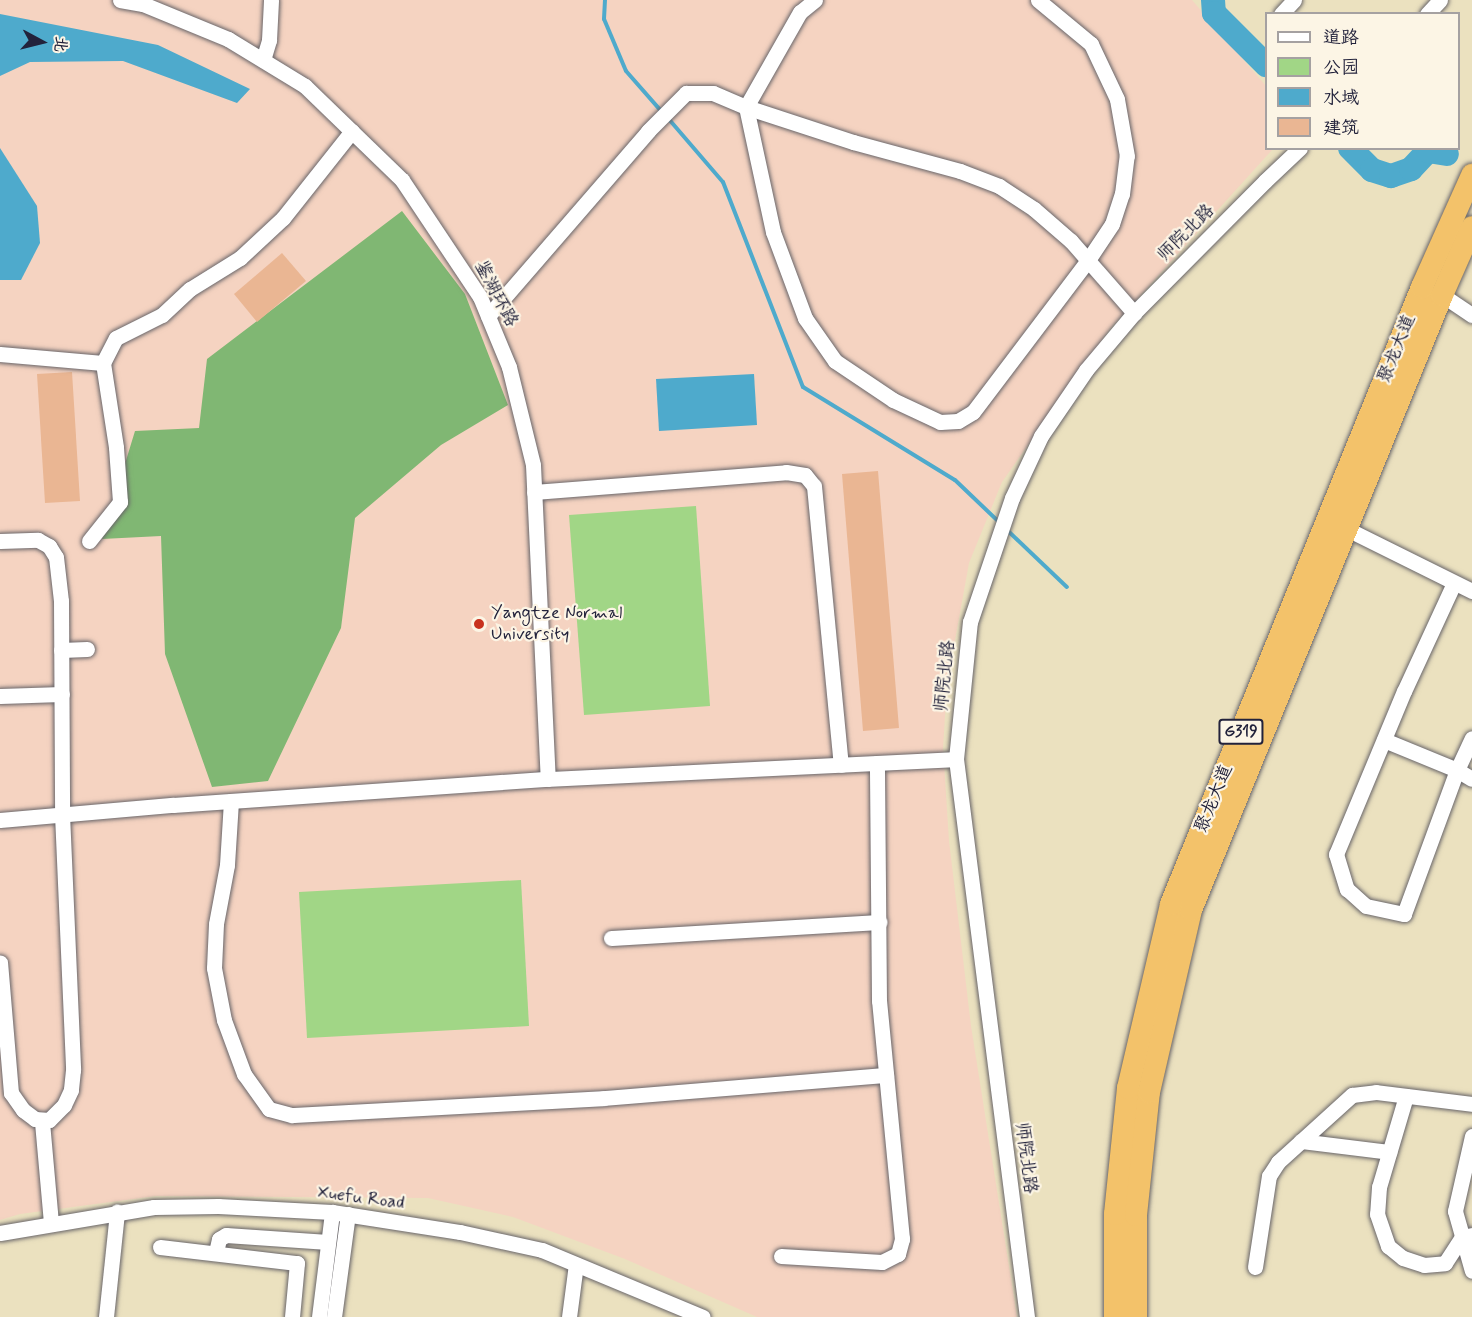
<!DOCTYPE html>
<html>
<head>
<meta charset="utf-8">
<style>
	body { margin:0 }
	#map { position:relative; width:1472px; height:1317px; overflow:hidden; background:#ebe1bf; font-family:Mynerve,"LXGW WenKai TC",sans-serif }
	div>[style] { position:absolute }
	.built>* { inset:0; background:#f5d3c1 }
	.green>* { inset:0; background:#a1d686 }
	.forest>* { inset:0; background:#80b773 }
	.water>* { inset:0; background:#4eaacc }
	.stream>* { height:4px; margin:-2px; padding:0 2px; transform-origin:2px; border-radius:2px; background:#4eaacc }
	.river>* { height:24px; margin:-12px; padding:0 12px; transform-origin:12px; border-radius:12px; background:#4eaacc }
	.building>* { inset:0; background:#eab693 }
	.roads { filter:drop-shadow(0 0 2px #686569) drop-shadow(0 0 2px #686569) }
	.minor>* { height:15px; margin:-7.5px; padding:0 7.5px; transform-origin:7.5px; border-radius:7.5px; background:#fff }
	.highway>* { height:22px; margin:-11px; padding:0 11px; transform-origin:11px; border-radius:11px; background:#f3c26a }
	.dots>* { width:16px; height:16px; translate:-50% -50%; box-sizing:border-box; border:3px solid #fcf5e5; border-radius:50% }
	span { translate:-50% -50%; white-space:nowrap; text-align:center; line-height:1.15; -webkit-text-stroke:4.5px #fcf5e5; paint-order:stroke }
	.shield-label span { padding:2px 4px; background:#fcf5e5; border:2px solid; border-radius:4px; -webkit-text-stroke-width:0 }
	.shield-label { font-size:16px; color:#22223b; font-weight:700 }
	.street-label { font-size:18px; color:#22223b }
	.poi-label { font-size:18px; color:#22223b }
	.left { translate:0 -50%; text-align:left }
	.legend { position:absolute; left:1265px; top:12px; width:195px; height:138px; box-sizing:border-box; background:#fcf5e5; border:2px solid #a5a1a1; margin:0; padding:8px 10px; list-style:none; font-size:18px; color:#22223b }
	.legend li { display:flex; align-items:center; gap:12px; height:30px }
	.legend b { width:30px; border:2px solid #a5a1a1 }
	.north { position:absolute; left:12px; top:12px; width:60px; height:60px; -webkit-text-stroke:4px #fcf5e5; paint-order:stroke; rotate:97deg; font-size:16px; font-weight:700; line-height:24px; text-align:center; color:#22223b }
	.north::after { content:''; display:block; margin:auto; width:21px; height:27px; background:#22223b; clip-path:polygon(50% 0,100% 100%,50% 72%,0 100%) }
</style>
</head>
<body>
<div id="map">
	<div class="built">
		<i style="clip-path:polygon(0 0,1192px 0,1266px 86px,1266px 148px,1273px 149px,1109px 330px,1002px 482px,969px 563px,947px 684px,943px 748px,949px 841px,971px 1026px,1017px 1317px,757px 1317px,625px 1259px,513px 1217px,428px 1198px,156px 1196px,20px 1214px,0 1220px)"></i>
	</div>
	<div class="green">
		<i style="clip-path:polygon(696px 506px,710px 706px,584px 715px,569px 515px)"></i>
		<i style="clip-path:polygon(521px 880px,529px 1026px,307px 1038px,299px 892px)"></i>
	</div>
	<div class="forest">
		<i style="clip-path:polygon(402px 211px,465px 294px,508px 405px,441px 445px,355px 518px,341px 628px,268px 781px,212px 787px,165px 654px,161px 536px,102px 539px,135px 431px,199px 428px,207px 359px)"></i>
	</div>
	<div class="water">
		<i style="clip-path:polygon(0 14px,158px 45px,250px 89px,237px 103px,123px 61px,30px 62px,0 76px)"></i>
		<i style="clip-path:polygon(0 148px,37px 206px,40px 243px,21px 280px,0 280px)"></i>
		<i style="clip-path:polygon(754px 374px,757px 425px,659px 431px,656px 379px)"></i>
	</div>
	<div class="stream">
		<i style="left:605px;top:0;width:19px;rotate:93deg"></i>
		<i style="left:604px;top:19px;width:56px;rotate:67.1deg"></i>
		<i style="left:626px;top:71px;width:55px;rotate:48.7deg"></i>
		<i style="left:667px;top:117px;width:86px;rotate:49.3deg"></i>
		<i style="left:723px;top:182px;width:220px;rotate:68.7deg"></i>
		<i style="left:803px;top:387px;width:178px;rotate:31.5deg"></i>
		<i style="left:955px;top:480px;width:61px;rotate:43.7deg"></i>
		<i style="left:1006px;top:529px;width:84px;rotate:43.6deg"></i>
	</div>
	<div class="river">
		<i style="left:1213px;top:0;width:13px;rotate:86deg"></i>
		<i style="left:1214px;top:13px;width:74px;rotate:45deg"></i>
		<i style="left:1350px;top:148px;width:31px;rotate:45deg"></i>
		<i style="left:1372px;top:170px;width:20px;rotate:18deg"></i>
		<i style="left:1391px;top:176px;width:21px;rotate:-19deg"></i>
		<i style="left:1411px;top:169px;width:25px;rotate:-47deg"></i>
		<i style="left:1428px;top:151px;width:19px;rotate:9deg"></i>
	</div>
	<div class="building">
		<i style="clip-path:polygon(282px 253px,306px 281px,257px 322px,234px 294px)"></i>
		<i style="clip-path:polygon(72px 372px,80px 501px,45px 503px,37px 374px)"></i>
		<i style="clip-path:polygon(878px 471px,899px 728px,863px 731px,842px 474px)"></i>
	</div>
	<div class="roads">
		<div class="minor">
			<i style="left:120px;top:0;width:23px;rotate:10deg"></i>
			<i style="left:143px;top:4px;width:92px;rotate:22.4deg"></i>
			<i style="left:228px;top:39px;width:90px;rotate:31.4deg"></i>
			<i style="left:305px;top:86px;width:135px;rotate:44.1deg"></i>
			<i style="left:402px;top:180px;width:141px;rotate:56.3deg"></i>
			<i style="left:480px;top:297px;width:76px;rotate:67.5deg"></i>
			<i style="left:509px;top:367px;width:101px;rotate:76.2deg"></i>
			<i style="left:533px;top:465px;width:314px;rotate:87.3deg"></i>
			<i style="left:815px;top:0;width:19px;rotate:141deg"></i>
			<i style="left:800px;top:12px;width:109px;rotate:119.6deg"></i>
			<i style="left:746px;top:107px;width:128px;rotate:77.8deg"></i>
			<i style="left:773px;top:232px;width:92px;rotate:69.6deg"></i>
			<i style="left:805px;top:318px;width:52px;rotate:55.1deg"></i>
			<i style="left:835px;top:361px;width:70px;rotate:33.9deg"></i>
			<i style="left:893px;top:400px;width:52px;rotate:25.1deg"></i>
			<i style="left:940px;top:422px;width:18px;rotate:-3deg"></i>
			<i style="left:958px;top:421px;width:17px;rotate:-31deg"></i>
			<i style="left:973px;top:412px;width:191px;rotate:-52.9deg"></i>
			<i style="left:1088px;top:260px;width:43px;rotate:-56.3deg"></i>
			<i style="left:1112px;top:224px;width:32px;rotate:-72deg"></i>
			<i style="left:1122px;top:194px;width:38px;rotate:-83deg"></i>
			<i style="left:1127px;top:156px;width:58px;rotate:-100deg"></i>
			<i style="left:1117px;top:99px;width:61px;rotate:-115.3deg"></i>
			<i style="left:1091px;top:44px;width:69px;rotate:-140.3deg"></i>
			<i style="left:1281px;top:14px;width:19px;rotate:-47deg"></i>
			<i style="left:1427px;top:14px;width:19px;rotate:-47deg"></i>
			<i style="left:263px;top:60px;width:21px;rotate:-73deg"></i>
			<i style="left:269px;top:40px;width:40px;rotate:-87.1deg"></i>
			<i style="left:1442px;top:295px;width:36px;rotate:34deg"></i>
			<i style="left:488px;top:316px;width:245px;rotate:-49.1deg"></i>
			<i style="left:648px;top:131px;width:54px;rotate:-45deg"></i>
			<i style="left:686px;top:93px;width:27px"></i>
			<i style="left:713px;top:93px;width:36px;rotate:23deg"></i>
			<i style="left:746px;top:107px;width:113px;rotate:18.1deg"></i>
			<i style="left:853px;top:142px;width:111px;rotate:15.2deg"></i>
			<i style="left:960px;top:171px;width:42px;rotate:21deg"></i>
			<i style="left:999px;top:186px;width:42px;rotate:33.3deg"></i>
			<i style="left:1034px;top:209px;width:49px;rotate:40.9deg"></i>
			<i style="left:1071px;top:241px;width:96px;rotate:48.8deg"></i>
			<i style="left:0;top:354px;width:103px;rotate:5deg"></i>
			<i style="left:103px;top:363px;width:28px;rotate:-63deg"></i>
			<i style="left:116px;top:338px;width:51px;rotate:-26.6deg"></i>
			<i style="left:162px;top:315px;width:38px;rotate:-43deg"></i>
			<i style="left:190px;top:289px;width:59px;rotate:-31.8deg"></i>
			<i style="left:240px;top:258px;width:59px;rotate:-42.9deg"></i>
			<i style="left:283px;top:218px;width:111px;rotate:-51.6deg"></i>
			<i style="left:534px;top:492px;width:253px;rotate:-4.5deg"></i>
			<i style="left:786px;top:472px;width:19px;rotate:9deg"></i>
			<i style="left:805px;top:475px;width:14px;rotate:51deg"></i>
			<i style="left:814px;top:486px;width:280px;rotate:84.5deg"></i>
			<i style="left:1347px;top:529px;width:140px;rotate:26.4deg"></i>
			<i style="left:0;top:541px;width:38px;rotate:-2deg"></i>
			<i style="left:38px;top:540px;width:13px;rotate:29deg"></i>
			<i style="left:49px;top:546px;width:13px;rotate:58deg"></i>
			<i style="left:56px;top:557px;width:44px;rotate:83.5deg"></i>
			<i style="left:61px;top:601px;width:213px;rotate:89.7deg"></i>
			<i style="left:62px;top:814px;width:256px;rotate:87.5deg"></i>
			<i style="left:73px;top:1070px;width:20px;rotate:96deg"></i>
			<i style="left:71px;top:1090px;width:17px;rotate:115deg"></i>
			<i style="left:64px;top:1105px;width:21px;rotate:135deg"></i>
			<i style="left:49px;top:1120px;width:14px;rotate:-176deg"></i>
			<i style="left:35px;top:1119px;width:15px;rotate:-143deg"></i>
			<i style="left:23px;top:1110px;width:21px;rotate:-125deg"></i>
			<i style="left:11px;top:1093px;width:131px;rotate:-94.8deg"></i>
			<i style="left:89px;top:541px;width:50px;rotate:-51.5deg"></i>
			<i style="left:120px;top:502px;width:55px;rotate:-94.2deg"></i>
			<i style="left:116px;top:447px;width:85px;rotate:-98.8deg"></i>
			<i style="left:1454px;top:583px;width:119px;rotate:114.8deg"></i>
			<i style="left:1404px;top:691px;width:177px;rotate:112.6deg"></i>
			<i style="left:1336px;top:854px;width:37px;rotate:73deg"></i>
			<i style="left:1347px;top:889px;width:25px;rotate:42deg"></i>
			<i style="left:1366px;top:906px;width:39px;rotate:12deg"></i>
			<i style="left:1404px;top:914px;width:153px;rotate:-69.8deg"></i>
			<i style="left:1457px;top:770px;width:35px;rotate:-65deg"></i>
			<i style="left:61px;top:650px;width:26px;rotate:-2deg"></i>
			<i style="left:0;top:696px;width:62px;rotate:-1.8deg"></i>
			<i style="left:1384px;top:740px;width:79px;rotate:22.3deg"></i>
			<i style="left:1457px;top:770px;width:17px;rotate:31deg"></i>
			<i style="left:231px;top:801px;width:64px;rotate:93.6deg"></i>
			<i style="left:227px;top:865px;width:60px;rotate:100.6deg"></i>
			<i style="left:216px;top:924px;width:44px;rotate:92.6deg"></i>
			<i style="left:214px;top:968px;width:53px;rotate:79.1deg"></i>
			<i style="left:224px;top:1020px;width:58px;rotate:69.7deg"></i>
			<i style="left:244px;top:1074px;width:43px;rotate:54.5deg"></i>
			<i style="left:269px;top:1109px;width:24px;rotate:15deg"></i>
			<i style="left:292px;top:1115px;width:312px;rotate:-3.1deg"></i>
			<i style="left:604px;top:1098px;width:283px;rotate:-4.7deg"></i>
			<i style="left:0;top:820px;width:174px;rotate:-5deg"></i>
			<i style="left:173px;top:805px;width:376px;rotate:-4deg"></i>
			<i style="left:548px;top:779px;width:408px;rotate:-2.8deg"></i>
			<i style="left:611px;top:938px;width:269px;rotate:-3.4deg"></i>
			<i style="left:1406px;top:1096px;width:95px;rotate:106.5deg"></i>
			<i style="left:1379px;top:1187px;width:27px;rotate:94deg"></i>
			<i style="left:1377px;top:1214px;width:34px;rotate:71deg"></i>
			<i style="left:1388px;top:1246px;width:19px;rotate:39deg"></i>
			<i style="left:1403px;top:1258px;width:22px;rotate:18deg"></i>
			<i style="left:1424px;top:1265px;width:21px;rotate:-5deg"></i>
			<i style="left:1445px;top:1263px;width:31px;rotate:-57deg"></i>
			<i style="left:1462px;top:1237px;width:10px;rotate:-11deg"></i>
			<i style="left:42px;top:1122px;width:101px;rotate:84.9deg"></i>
			<i style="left:1472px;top:1136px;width:77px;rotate:102.8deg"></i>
			<i style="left:1455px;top:1211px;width:62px;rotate:74.2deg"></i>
			<i style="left:1301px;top:1141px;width:89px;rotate:7.1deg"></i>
			<i style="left:0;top:1233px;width:156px;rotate:-9.6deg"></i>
			<i style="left:154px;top:1207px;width:64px;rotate:-0.9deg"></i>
			<i style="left:218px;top:1206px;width:114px;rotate:3deg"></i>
			<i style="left:332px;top:1212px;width:130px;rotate:8.9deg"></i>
			<i style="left:460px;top:1232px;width:84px;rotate:12.4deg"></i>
			<i style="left:542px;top:1250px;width:174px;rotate:22.6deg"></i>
			<i style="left:160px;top:1247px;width:138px;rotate:6.7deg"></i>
			<i style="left:297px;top:1263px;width:54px;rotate:95.3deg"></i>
			<i style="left:216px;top:1252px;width:13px;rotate:-77deg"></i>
			<i style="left:219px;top:1239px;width:8px;rotate:-30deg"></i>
			<i style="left:226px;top:1235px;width:102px;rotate:3.9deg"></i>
			<i style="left:781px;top:1256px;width:101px;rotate:3.4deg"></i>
			<i style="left:882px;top:1262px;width:18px;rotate:-27deg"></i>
			<i style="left:898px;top:1254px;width:16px;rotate:-75deg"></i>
			<i style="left:902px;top:1239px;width:239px;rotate:-95.5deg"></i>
			<i style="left:879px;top:1001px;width:238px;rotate:-90.5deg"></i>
			<i style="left:1255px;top:1267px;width:92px;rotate:-81.3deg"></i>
			<i style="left:1269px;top:1176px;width:17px;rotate:-57deg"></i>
			<i style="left:1278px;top:1162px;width:100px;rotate:-42.2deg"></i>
			<i style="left:1352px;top:1095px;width:24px;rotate:-7deg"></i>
			<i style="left:1376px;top:1092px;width:97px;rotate:7.1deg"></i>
			<i style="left:106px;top:1317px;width:106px;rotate:-84deg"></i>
			<i style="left:319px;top:1317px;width:106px;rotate:-82.9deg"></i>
			<i style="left:334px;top:1317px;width:104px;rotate:-82.3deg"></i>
			<i style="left:569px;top:1317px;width:53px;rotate:-82.5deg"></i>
			<i style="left:1027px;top:1317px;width:562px;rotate:-97.25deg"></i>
			<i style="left:956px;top:759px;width:138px;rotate:-84.2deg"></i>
			<i style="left:970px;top:622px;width:131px;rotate:-71.3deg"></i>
			<i style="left:1012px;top:498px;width:68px;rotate:-64.9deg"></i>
			<i style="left:1041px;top:436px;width:80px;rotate:-55.7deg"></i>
			<i style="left:1086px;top:370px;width:75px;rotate:-49.9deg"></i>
			<i style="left:1134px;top:313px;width:186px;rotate:-45.2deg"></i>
			<i style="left:1265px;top:181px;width:48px;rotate:-43.3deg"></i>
		</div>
		<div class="highway">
			<i style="left:1115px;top:1317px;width:103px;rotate:-90deg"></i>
			<i style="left:1115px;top:1214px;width:127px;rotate:-84.1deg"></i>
			<i style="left:1128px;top:1088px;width:189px;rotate:-76.8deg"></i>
			<i style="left:1171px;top:904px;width:666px;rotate:-67.86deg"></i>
			<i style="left:1422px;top:287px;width:123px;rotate:-65.9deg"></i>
			<i style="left:1136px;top:1317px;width:102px;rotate:-90deg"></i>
			<i style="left:1136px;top:1215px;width:124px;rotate:-84deg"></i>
			<i style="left:1149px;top:1092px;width:187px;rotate:-77deg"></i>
			<i style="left:1191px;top:910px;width:664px;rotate:-67.8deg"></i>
			<i style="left:1442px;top:295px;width:74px;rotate:-66.2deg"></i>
		</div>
	</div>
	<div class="dots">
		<i style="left:479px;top:624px;background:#c8321e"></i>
	</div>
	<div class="shield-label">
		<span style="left:1241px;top:732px">G319</span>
	</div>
	<div class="street-label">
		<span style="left:1186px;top:233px;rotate:-45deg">师院北路</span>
		<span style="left:496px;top:294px;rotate:62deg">鉴湖环路</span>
		<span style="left:1397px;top:349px;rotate:-68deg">聚龙大道</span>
		<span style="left:945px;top:676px;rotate:-84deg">师院北路</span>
		<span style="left:1214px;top:799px;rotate:-68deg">聚龙大道</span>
		<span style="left:1026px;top:1158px;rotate:83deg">师院北路</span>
		<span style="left:361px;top:1198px;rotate:7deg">Xuefu Road</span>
	</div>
	<div class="poi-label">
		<span class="left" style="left:491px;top:624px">Yangtze Normal<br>University</span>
	</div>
	<ul class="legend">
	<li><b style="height:8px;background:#fff"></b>道路</li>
	<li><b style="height:16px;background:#a1d686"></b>公园</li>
	<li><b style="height:16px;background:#4eaacc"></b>水域</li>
	<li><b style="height:16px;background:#eab693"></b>建筑</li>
	</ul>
	<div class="north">北</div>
</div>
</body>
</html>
